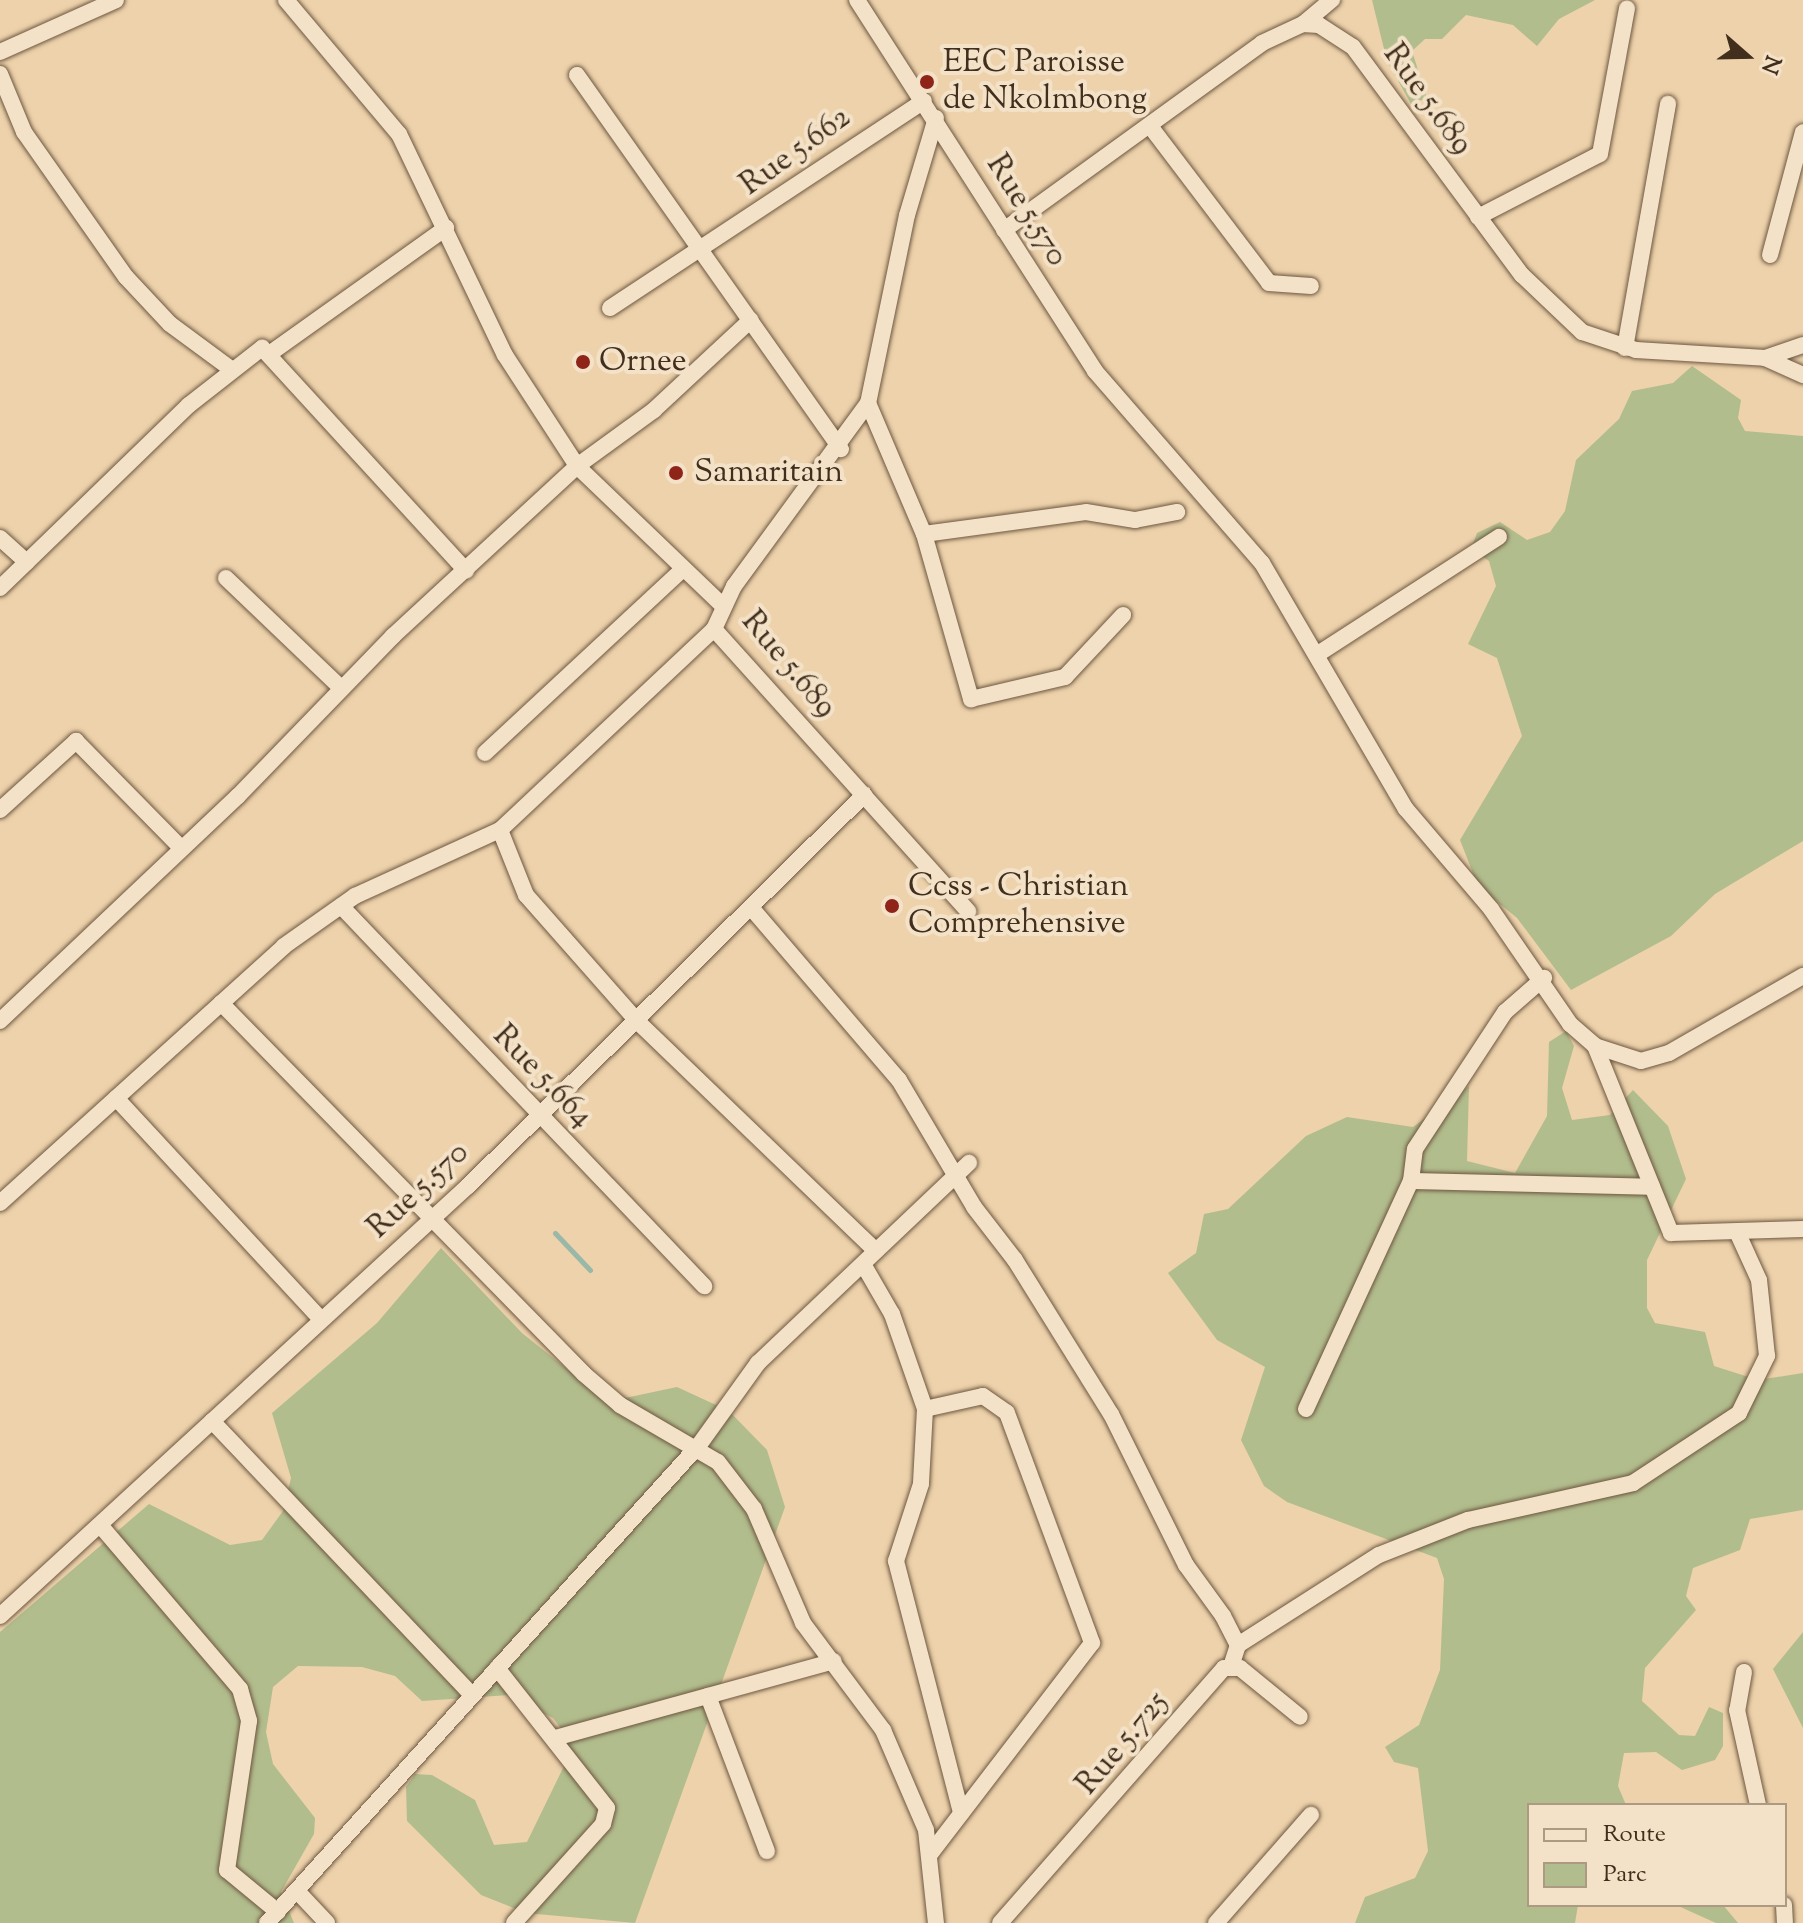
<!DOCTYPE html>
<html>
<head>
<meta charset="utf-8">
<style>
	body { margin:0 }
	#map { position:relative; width:1803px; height:1923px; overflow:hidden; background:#edd2ab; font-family:"Sorts Mill Goudy",serif }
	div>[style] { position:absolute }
	.green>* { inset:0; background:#b2bd8d }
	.stream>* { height:5px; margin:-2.5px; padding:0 2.5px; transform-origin:2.5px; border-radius:2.5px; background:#99b8a7 }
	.roads { filter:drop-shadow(0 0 2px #6d5740) drop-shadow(0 0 2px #6d5740) }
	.street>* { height:16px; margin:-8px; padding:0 8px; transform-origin:8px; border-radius:8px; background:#f3e2c8 }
	.dots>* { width:22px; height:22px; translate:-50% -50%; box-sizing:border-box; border:4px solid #f3e2c8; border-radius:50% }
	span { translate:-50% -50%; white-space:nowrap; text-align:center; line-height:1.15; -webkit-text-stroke:8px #f3e2c8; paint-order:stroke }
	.poi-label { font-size:32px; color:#422e1c }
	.left { translate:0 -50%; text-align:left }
	.street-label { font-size:32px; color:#422e1c }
	.legend { position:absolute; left:1527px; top:1803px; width:260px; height:104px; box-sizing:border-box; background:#f3e2c8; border:2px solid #ac9a83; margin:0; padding:10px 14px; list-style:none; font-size:24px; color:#422e1c }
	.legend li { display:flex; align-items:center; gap:16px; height:40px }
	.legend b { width:40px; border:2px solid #ac9a83 }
	.north { position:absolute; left:1707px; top:16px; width:80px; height:80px; -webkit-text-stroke:6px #f3e2c8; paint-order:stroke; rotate:110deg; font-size:22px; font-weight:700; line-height:32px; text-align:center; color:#422e1c }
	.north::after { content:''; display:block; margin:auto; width:28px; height:36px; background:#422e1c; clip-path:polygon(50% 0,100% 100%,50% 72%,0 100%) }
</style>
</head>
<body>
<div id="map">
	<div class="green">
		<i style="clip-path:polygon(1372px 0,1595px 0,1559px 19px,1537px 46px,1513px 25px,1466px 15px,1442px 39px,1425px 39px,1412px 51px,1427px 98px,1411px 104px,1387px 61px)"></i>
		<i style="clip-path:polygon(1692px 366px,1741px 400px,1738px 418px,1745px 431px,1803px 436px,1803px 841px,1715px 894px,1671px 936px,1571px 990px,1517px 918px,1478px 886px,1460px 840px,1522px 736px,1497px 658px,1468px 644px,1496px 586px,1489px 561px,1471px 549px,1477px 533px,1500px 522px,1527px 540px,1550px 532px,1565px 511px,1576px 460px,1619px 419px,1632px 391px,1673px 383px)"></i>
		<i style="clip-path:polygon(1566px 1031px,1574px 1046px,1562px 1088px,1572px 1120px,1610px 1115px,1633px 1090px,1668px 1126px,1686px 1179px,1647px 1260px,1647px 1308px,1655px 1323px,1705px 1332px,1714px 1366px,1758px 1380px,1803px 1373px,1803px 1510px,1750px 1519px,1740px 1550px,1693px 1568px,1686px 1596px,1696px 1610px,1645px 1668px,1642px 1701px,1679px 1735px,1695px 1736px,1709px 1707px,1723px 1713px,1723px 1746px,1715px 1760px,1682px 1770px,1656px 1752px,1624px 1753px,1618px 1786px,1626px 1805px,1529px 1805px,1529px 1905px,1578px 1905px,1575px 1923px,1355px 1923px,1365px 1897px,1415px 1878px,1428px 1851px,1418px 1768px,1394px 1762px,1385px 1747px,1419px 1725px,1440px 1670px,1444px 1579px,1437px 1558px,1287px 1502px,1264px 1486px,1241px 1440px,1265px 1367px,1217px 1340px,1168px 1273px,1196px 1253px,1204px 1214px,1228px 1209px,1306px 1136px,1347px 1117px,1413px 1127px,1469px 1086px,1467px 1161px,1515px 1173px,1547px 1116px,1549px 1042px)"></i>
		<i style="clip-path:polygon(441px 1248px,522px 1333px,598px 1394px,625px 1398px,677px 1387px,729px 1411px,767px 1450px,785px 1507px,635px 1923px,526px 1913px,481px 1895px,407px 1821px,406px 1787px,415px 1774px,432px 1775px,475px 1800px,494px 1845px,527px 1842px,565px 1764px,563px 1731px,553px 1718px,509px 1695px,422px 1701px,395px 1676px,362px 1667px,298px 1666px,273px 1687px,266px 1732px,273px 1764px,315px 1818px,314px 1834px,281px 1892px,294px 1923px,0 1923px,0 1632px,149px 1504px,230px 1545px,262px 1540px,283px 1511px,291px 1478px,272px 1413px,377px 1323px)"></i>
		<i style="clip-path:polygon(1803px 1632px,1803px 1728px,1773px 1669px)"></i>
		<i style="clip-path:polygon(1676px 1905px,1723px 1905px,1738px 1923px,1716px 1923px)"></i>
	</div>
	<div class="stream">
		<i style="left:555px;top:1233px;width:51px;rotate:46.6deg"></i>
	</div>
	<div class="roads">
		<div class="street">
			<i style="left:286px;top:0;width:175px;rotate:49.9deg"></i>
			<i style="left:399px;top:134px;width:245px;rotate:64.4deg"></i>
			<i style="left:505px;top:355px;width:132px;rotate:57deg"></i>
			<i style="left:577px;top:466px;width:202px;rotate:43.8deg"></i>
			<i style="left:857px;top:0;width:441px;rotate:57.3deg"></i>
			<i style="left:1095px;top:371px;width:254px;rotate:49deg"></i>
			<i style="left:1262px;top:563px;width:285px;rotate:59.7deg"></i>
			<i style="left:1406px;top:809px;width:131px;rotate:49.6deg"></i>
			<i style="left:1491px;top:909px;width:140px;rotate:55.5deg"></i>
			<i style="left:1570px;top:1024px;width:33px;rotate:41deg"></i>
			<i style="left:1595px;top:1046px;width:48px;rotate:18.1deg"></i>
			<i style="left:1641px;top:1061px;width:29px;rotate:-16deg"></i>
			<i style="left:1669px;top:1053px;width:155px;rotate:-29.9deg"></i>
			<i style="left:1303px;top:24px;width:38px;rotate:-40deg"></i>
			<i style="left:0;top:52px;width:127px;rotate:-24.1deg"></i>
			<i style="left:0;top:74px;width:63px;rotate:67.5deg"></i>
			<i style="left:24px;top:132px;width:177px;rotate:54.9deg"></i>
			<i style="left:126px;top:277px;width:64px;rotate:46.9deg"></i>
			<i style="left:170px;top:324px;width:76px;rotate:36.4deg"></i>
			<i style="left:577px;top:75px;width:458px;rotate:54.8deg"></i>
			<i style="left:936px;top:118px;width:101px;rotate:106.6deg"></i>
			<i style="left:907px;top:215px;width:192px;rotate:101.7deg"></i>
			<i style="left:868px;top:403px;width:227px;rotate:126.2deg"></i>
			<i style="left:734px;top:586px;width:47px;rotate:114.9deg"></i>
			<i style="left:714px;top:629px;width:380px;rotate:48deg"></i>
			<i style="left:1150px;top:126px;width:197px;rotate:52.8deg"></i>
			<i style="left:1269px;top:283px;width:42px;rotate:4.1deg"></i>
			<i style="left:1478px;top:217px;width:137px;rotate:-27.3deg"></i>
			<i style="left:1600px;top:154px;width:148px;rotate:-79.5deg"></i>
			<i style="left:1004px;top:230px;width:319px;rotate:-35.9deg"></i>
			<i style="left:1262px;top:43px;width:45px;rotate:-24.9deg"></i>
			<i style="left:1303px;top:24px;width:16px;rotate:4deg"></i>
			<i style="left:1319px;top:25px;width:40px;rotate:32.9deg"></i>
			<i style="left:1353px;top:47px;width:284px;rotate:53.5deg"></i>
			<i style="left:1522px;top:275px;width:83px;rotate:43.5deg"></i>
			<i style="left:1582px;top:332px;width:57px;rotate:18.4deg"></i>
			<i style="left:1636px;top:350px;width:129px;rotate:3.5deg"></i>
			<i style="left:1765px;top:358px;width:42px;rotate:24.1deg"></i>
			<i style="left:1770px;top:255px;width:127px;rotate:-75deg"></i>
			<i style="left:610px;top:308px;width:376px;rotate:-33.4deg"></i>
			<i style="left:1625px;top:348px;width:248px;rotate:-80deg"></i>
			<i style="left:272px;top:352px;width:214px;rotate:-35.5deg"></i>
			<i style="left:1765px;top:358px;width:40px;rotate:-18.9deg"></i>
			<i style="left:868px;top:403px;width:142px;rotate:66.9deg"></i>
			<i style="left:924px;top:534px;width:172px;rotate:74.1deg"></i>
			<i style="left:971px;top:699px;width:97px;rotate:-13.2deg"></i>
			<i style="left:1065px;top:677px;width:85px;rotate:-46.9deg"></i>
			<i style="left:924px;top:534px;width:163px;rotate:-7.7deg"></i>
			<i style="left:1086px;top:512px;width:50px;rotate:9.3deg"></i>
			<i style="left:1135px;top:520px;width:43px;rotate:-10.8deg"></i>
			<i style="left:0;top:538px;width:36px;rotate:42deg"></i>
			<i style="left:226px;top:578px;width:158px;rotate:43.7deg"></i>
			<i style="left:0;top:588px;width:263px;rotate:-44.1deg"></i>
			<i style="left:189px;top:405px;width:93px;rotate:-38deg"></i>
			<i style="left:262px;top:348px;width:302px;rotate:47.5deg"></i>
			<i style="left:1321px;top:652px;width:212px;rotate:-32.9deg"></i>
			<i style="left:485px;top:753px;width:270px;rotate:-42.9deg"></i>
			<i style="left:0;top:810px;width:103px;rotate:-42.2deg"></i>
			<i style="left:76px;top:741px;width:150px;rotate:45.5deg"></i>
			<i style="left:500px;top:830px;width:70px;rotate:68.2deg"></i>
			<i style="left:526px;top:895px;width:169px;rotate:48.6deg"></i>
			<i style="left:638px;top:1022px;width:330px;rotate:43.9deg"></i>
			<i style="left:341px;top:906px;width:526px;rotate:46.31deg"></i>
			<i style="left:754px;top:911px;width:223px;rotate:49.4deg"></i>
			<i style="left:899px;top:1080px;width:147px;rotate:59.4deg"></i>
			<i style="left:974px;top:1207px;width:67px;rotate:52.3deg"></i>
			<i style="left:1015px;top:1260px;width:181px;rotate:58.1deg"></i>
			<i style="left:1111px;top:1414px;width:169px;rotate:63.6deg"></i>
			<i style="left:1186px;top:1565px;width:63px;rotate:54deg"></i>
			<i style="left:1223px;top:1616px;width:33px;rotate:63deg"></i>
			<i style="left:1238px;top:1645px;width:22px;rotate:108deg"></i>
			<i style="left:221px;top:1003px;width:519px;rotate:45.62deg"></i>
			<i style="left:584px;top:1374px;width:48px;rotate:40.7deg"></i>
			<i style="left:620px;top:1405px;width:113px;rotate:30.2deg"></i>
			<i style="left:718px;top:1462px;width:59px;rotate:52.5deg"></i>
			<i style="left:754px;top:1509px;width:124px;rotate:66.7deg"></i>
			<i style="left:803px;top:1623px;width:134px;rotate:53.2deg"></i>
			<i style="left:883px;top:1730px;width:109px;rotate:66.7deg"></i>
			<i style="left:926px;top:1830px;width:94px;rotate:83.9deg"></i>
			<i style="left:0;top:1021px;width:328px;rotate:-43.4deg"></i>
			<i style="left:238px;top:796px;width:223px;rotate:-45.9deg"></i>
			<i style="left:393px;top:636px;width:251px;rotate:-42.7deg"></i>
			<i style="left:577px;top:466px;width:95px;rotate:-36deg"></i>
			<i style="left:654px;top:410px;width:132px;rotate:-42.9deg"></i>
			<i style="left:1595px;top:1046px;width:202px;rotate:67.9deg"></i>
			<i style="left:1671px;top:1233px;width:132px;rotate:-1.7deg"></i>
			<i style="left:116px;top:1098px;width:301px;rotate:47.2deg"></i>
			<i style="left:1411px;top:1181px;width:241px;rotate:1.4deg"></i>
			<i style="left:0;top:1203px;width:383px;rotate:-42.1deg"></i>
			<i style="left:284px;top:946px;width:87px;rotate:-35.2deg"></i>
			<i style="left:355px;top:896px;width:159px;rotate:-24.5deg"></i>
			<i style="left:500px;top:830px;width:294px;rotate:-43.2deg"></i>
			<i style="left:863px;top:1264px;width:58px;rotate:59.9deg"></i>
			<i style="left:892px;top:1314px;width:101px;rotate:70.8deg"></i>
			<i style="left:925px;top:1409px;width:75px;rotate:93.1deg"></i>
			<i style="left:921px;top:1484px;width:81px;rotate:108deg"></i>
			<i style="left:896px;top:1561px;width:260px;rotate:75.5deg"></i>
			<i style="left:925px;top:1409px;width:59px;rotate:-12.6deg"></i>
			<i style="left:983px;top:1396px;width:29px;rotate:35deg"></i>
			<i style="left:1007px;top:1413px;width:245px;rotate:69.7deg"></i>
			<i style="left:1092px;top:1643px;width:266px;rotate:127.5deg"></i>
			<i style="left:1306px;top:1409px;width:251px;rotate:-65.3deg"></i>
			<i style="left:1411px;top:1181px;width:32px;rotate:-83deg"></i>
			<i style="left:1415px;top:1149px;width:164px;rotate:-56.7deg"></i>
			<i style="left:1505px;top:1012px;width:52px;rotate:-41.1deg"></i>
			<i style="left:212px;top:1421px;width:378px;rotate:46.5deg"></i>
			<i style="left:100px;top:1525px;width:216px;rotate:49.5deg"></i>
			<i style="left:240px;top:1689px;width:33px;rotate:74deg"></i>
			<i style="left:249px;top:1721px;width:151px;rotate:98.4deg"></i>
			<i style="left:227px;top:1870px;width:66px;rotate:39.5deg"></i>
			<i style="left:0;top:1616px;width:636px;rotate:-42.58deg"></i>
			<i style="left:468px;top:1186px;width:557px;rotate:-44.64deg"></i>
			<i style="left:1238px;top:1645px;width:167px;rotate:-32.6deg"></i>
			<i style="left:1379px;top:1555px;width:96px;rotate:-21.5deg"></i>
			<i style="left:1468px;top:1520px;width:169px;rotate:-12.6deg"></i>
			<i style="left:1633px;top:1483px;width:127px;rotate:-33.4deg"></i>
			<i style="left:1739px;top:1413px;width:64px;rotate:-63.8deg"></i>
			<i style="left:1767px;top:1356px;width:76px;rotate:-96deg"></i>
			<i style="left:1759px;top:1280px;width:51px;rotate:-114.5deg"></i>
			<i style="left:497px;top:1668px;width:178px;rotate:51.8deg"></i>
			<i style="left:607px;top:1808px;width:16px;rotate:104deg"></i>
			<i style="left:603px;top:1824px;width:133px;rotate:132deg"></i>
			<i style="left:1744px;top:1672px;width:39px;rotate:100deg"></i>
			<i style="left:1737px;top:1710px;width:97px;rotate:77.5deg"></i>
			<i style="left:708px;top:1696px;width:166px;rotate:69.2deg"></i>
			<i style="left:555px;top:1738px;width:289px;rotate:-15.4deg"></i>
			<i style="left:297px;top:1891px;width:44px;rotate:46.8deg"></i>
			<i style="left:1784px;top:1905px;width:18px;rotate:87deg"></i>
			<i style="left:267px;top:1923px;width:644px;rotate:-47.89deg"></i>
			<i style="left:699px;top:1445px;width:101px;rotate:-54.3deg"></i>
			<i style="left:758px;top:1363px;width:291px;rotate:-43.5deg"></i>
			<i style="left:1000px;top:1923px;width:339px;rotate:-48.7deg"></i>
			<i style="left:1224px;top:1668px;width:16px"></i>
			<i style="left:1240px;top:1668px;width:77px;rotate:39.2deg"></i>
			<i style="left:1216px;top:1923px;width:144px;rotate:-48.7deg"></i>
		</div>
	</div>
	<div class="dots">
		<i style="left:927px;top:82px;background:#8f2418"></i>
		<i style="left:583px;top:362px;background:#8f2418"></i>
		<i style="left:676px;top:473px;background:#8f2418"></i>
		<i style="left:892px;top:906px;background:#8f2418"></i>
	</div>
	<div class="poi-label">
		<span class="left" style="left:943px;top:82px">EEC Paroisse<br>de Nkolmbong</span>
		<span class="left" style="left:599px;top:362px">Ornee</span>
		<span class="left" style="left:694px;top:473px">Samaritain</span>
		<span class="left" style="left:908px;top:906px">Ccss - Christian<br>Comprehensive</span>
	</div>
	<div class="street-label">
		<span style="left:1427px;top:100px;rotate:54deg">Rue 5.689</span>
		<span style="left:796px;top:152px;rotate:-36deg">Rue 5.662</span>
		<span style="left:1026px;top:211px;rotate:58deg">Rue 5.570</span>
		<span style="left:788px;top:665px;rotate:50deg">Rue 5.689</span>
		<span style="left:542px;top:1077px;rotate:46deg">Rue 5.664</span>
		<span style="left:419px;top:1191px;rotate:-43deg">Rue 5.570</span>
		<span style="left:1123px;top:1744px;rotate:-50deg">Rue 5.725</span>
	</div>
	<ul class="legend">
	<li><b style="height:10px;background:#f3e2c8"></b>Route</li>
	<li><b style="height:22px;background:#b2bd8d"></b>Parc</li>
	</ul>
	<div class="north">N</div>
</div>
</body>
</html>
